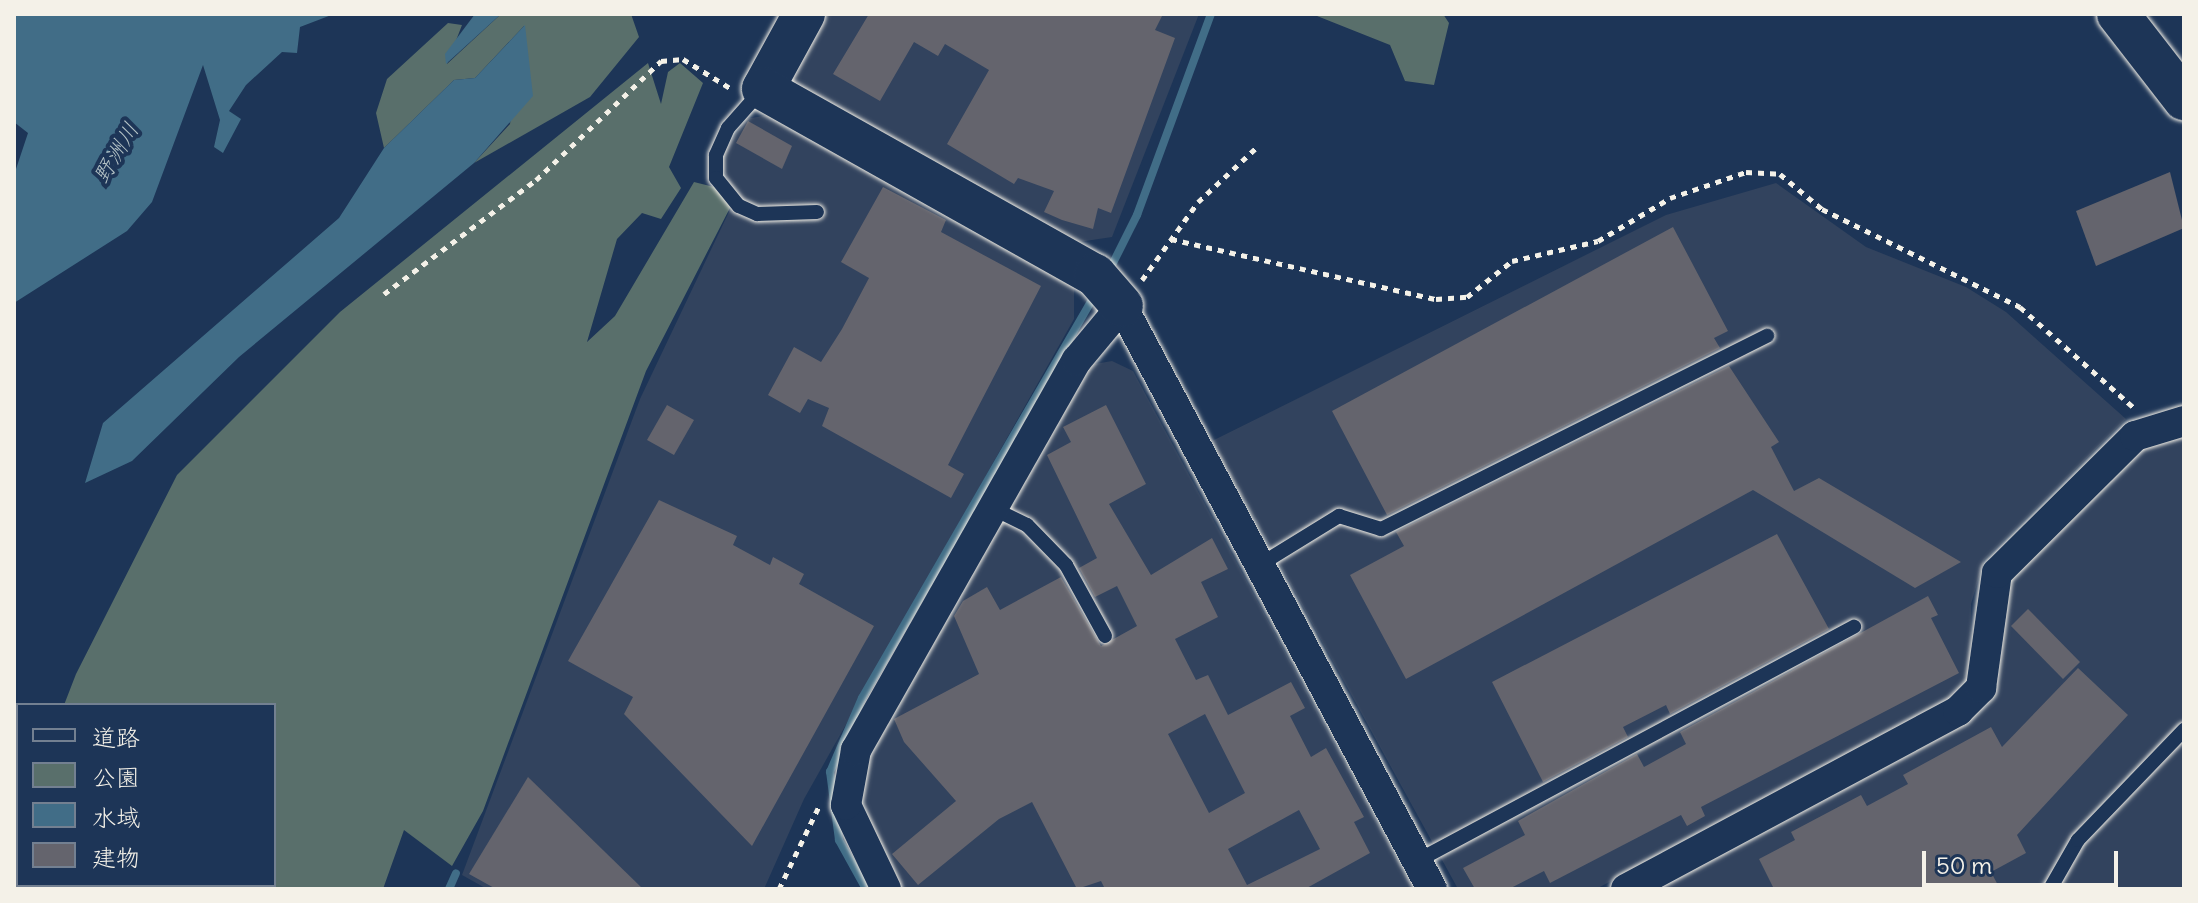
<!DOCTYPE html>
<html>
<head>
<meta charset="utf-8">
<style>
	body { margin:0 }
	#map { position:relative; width:2198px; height:903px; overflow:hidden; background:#1d3557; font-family:Delius,"Klee One",sans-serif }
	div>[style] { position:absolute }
	.built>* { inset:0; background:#32435e }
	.green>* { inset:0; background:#596f6b }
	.water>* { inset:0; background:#416d87 }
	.stream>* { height:8px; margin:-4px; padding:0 4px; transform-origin:4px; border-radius:4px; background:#416d87 }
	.building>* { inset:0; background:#64646d }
	.path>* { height:5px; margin-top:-2.5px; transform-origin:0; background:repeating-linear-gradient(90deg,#f4f1e8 0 6px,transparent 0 12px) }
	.roads { filter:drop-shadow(0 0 2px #f4f1e8) drop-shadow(0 0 2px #f4f1e8) }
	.lane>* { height:14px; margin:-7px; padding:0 7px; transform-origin:7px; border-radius:7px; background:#1d3557 }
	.street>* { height:30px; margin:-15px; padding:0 15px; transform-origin:15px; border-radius:15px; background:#1d3557 }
	.secondary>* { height:42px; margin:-21px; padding:0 21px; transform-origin:21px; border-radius:21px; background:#1d3557 }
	span { translate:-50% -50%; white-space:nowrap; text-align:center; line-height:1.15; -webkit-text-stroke:8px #1d3557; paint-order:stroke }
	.water-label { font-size:22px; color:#b5c3c6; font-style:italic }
	.frame { position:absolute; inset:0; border:16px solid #f4f1e8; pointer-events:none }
	.legend { position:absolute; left:16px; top:703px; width:260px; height:184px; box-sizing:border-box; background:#1d3557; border:2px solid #738091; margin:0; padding:10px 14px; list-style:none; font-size:24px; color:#f4f1e8 }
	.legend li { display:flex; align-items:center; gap:16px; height:40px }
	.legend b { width:40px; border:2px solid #738091 }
	.scale { position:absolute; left:1922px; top:851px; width:196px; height:36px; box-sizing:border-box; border:4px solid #f4f1e8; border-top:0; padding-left:10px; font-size:24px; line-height:28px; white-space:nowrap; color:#f4f1e8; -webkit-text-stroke:6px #1d3557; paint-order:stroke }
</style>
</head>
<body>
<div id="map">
	<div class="built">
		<i style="clip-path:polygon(825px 14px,1199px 14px,1112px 237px,1072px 243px,787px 82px)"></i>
		<i style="clip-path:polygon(773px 114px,1074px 279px,1074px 319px,804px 799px,764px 889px,487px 889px,462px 875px,640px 399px,736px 197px,722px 166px,725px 151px,746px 119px)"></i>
		<i style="clip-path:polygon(1776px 183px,1866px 247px,1966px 287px,2006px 312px,2126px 419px,1984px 560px,1971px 604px,1970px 684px,1946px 703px,1596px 889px,1458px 889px,1212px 441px,1666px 215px)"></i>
		<i style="clip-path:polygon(1112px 361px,1133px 371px,1413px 889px,902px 889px,880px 858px,859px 785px,865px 759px,1083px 366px)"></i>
		<i style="clip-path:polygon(2184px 436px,2184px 889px,1647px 889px,1987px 706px,2007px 575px,2137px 443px)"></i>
	</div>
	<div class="green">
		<i style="clip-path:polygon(501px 14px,631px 14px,639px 37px,590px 97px,474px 163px,510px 124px,524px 26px,475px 78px,454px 80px,384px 148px,376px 113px,387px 79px,448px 23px,462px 25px,447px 64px)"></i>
		<i style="clip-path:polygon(1312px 14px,1443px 14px,1449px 23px,1434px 85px,1405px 81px,1390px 45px)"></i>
		<i style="clip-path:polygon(648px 63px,661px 104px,668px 72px,680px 63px,703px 83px,669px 167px,681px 188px,661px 219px,642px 213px,617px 239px,587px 342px,615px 316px,694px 182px,718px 188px,732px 204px,646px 371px,483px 811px,452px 866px,404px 830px,383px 889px,14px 889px,14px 875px,18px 885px,274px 885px,274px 705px,64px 705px,76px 674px,177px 475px,340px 312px)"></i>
	</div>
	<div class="water">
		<i style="clip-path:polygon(14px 14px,334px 14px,300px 27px,297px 53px,282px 52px,246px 85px,229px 111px,241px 119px,223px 153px,214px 147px,220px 120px,203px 65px,152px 202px,127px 231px,14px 303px,14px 175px,28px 133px,14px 122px)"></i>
		<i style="clip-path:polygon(475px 14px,501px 14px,446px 64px,445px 54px)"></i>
		<i style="clip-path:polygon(525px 25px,533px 96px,474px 163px,239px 357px,132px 461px,85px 483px,103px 423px,339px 218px,384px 148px,454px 80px,475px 78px)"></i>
	</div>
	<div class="stream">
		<i style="left:1108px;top:273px;width:65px;rotate:-63.4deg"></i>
		<i style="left:1137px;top:215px;width:214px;rotate:-69.8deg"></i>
		<i style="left:449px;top:889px;width:17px;rotate:-66deg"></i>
		<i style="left:866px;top:889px;width:56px;rotate:-118.9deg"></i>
		<i style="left:839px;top:840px;width:69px;rotate:-97.5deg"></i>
		<i style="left:830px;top:772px;width:81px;rotate:-66.6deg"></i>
		<i style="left:862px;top:698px;width:466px;rotate:-60deg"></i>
	</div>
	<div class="building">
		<i style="clip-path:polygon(869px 14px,1163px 14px,1155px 30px,1175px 38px,1111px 213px,1098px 208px,1093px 229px,1062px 220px,1044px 212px,1054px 191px,1018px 178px,1014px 184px,947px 144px,989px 70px,945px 44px,938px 56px,914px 42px,880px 101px,833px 74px)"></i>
		<i style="clip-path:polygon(748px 121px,792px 146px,782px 169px,736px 143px)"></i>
		<i style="clip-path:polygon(2170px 172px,2184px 228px,2096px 266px,2076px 211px)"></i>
		<i style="clip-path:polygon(883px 187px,946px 220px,941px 232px,1041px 286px,948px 465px,964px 474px,951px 498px,822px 426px,829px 408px,808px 399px,800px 413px,768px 395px,794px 347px,821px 362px,842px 329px,869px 278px,841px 262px)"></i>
		<i style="clip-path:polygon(1673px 227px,1728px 331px,1714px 338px,1720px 348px,1387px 515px,1332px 411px)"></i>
		<i style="clip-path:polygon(1729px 366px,1779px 442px,1771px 447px,1794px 491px,1819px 478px,1961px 562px,1915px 588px,1753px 490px,1406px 679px,1350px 575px,1404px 546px,1396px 532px)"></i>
		<i style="clip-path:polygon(667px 405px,694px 420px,674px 455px,647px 440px)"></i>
		<i style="clip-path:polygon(evenodd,1106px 405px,1146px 484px,1109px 504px,1151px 575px,1212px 538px,1228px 569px,1201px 582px,1218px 617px,1175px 639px,1196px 680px,1208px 675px,1228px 715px,1291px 682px,1305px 708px,1290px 716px,1311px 757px,1326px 748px,1364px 817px,1354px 822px,1370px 853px,1305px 889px,1105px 889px,1101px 881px,1077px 889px,1032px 802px,999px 819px,918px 885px,892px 854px,956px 801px,904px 742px,894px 719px,979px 674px,954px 616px,963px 601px,987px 587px,1000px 610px,1061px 577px,1101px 646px,1137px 626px,1117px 586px,1095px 597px,1079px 568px,1097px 558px,1047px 455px,1071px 442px,1063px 427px,1106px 405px,1205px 714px,1245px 793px,1209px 813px,1168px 734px,1205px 714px,1106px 405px,1299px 810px,1320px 849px,1247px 885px,1228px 849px,1299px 810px)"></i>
		<i style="clip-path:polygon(659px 500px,737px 536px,733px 545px,770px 565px,773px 557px,804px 574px,799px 584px,874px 626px,752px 846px,624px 714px,633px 697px,568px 661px)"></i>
		<i style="clip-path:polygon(1777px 534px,1829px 629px,1670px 714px,1666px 705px,1623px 727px,1628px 737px,1543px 782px,1492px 682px)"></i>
		<i style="clip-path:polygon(1928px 596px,1938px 615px,1931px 618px,1959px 673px,1701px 807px,1705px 816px,1687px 826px,1681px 815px,1550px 883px,1544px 871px,1509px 889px,1475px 889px,1463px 868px,1525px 835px,1518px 821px,1637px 754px,1644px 767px,1686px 744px,1680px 732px)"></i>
		<i style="clip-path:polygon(2028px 609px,2080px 662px,2063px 679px,2011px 626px)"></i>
		<i style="clip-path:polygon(2078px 668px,2128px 715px,2017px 835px,2026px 853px,1991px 872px,2000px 889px,1774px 889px,1759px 859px,1795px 840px,1791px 832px,1861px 795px,1867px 806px,1908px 784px,1903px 775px,1991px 727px,2002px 747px)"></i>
		<i style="clip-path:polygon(528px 777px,643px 889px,496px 889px,469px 874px)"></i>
	</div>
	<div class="path">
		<i style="left:1171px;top:239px;width:272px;rotate:12.8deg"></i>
		<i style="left:1436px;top:299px;width:31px;rotate:-4deg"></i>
		<i style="left:1467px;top:297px;width:58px;rotate:-38.7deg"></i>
		<i style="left:1512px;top:261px;width:88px;rotate:-13.1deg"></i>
		<i style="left:1598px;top:241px;width:84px;rotate:-30.8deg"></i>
		<i style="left:1670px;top:198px;width:80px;rotate:-18.9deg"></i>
		<i style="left:1746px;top:172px;width:34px;rotate:3deg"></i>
		<i style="left:1780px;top:174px;width:55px;rotate:39.8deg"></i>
		<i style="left:1822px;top:209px;width:221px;rotate:26.3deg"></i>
		<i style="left:2020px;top:307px;width:152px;rotate:41.5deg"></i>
		<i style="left:1142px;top:280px;width:96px;rotate:-54.3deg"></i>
		<i style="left:1198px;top:202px;width:82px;rotate:-43deg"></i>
		<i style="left:384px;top:294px;width:190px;rotate:-36.9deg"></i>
		<i style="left:536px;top:180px;width:173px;rotate:-43.6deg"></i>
		<i style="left:661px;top:61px;width:22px;rotate:-5deg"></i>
		<i style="left:683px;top:59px;width:55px;rotate:31.7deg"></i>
		<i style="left:779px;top:889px;width:94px;rotate:-64.2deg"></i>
	</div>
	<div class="roads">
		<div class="lane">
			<i style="left:760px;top:92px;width:48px;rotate:131.6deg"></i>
			<i style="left:728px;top:128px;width:30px;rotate:114deg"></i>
			<i style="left:716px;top:155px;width:23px;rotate:90deg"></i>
			<i style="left:716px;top:178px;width:36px;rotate:51deg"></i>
			<i style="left:739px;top:206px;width:20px;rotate:24deg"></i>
			<i style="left:757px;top:214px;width:60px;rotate:-1.9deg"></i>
			<i style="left:992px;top:508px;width:39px;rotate:26deg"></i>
			<i style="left:1027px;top:525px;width:56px;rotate:45.7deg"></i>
			<i style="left:1066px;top:565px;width:81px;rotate:61.2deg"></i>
			<i style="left:1261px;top:564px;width:92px;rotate:-31.6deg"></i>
			<i style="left:1339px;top:516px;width:44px;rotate:17.2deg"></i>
			<i style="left:1381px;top:529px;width:432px;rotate:-26.6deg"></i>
			<i style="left:1417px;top:861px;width:496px;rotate:-28.2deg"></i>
			<i style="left:2050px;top:889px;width:56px;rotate:-60.3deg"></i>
			<i style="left:2078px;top:840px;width:153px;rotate:-46.1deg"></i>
		</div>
		<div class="street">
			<i style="left:886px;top:889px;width:93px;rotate:-115.5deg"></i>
			<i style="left:846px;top:805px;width:56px;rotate:-79.7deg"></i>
			<i style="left:856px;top:750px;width:448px;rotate:-60.5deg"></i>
			<i style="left:1077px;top:360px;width:70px;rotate:-50.2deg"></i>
			<i style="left:1122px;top:306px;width:660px;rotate:62deg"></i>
			<i style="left:1626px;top:889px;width:377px;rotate:-28.2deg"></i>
			<i style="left:1958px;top:711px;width:33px;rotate:-45deg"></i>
			<i style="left:1981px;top:688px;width:116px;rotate:-82.1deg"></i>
			<i style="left:1997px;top:573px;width:194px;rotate:-44.8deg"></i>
			<i style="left:2135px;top:436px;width:51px;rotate:-17deg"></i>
		</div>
		<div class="secondary">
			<i style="left:804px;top:14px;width:85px;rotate:118.7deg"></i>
			<i style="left:763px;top:89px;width:381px;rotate:29.3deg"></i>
			<i style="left:1095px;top:275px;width:41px;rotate:48.9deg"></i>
			<i style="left:2118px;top:14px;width:108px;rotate:52.2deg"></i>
		</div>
	</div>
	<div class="water-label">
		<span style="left:116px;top:153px;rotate:-59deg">野洲川</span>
	</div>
	<div class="frame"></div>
	<ul class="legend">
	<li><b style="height:10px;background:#1d3557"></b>道路</li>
	<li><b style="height:22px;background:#596f6b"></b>公園</li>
	<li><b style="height:22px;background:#416d87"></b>水域</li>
	<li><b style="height:22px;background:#64646d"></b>建物</li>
	</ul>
	<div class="scale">50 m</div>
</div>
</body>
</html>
